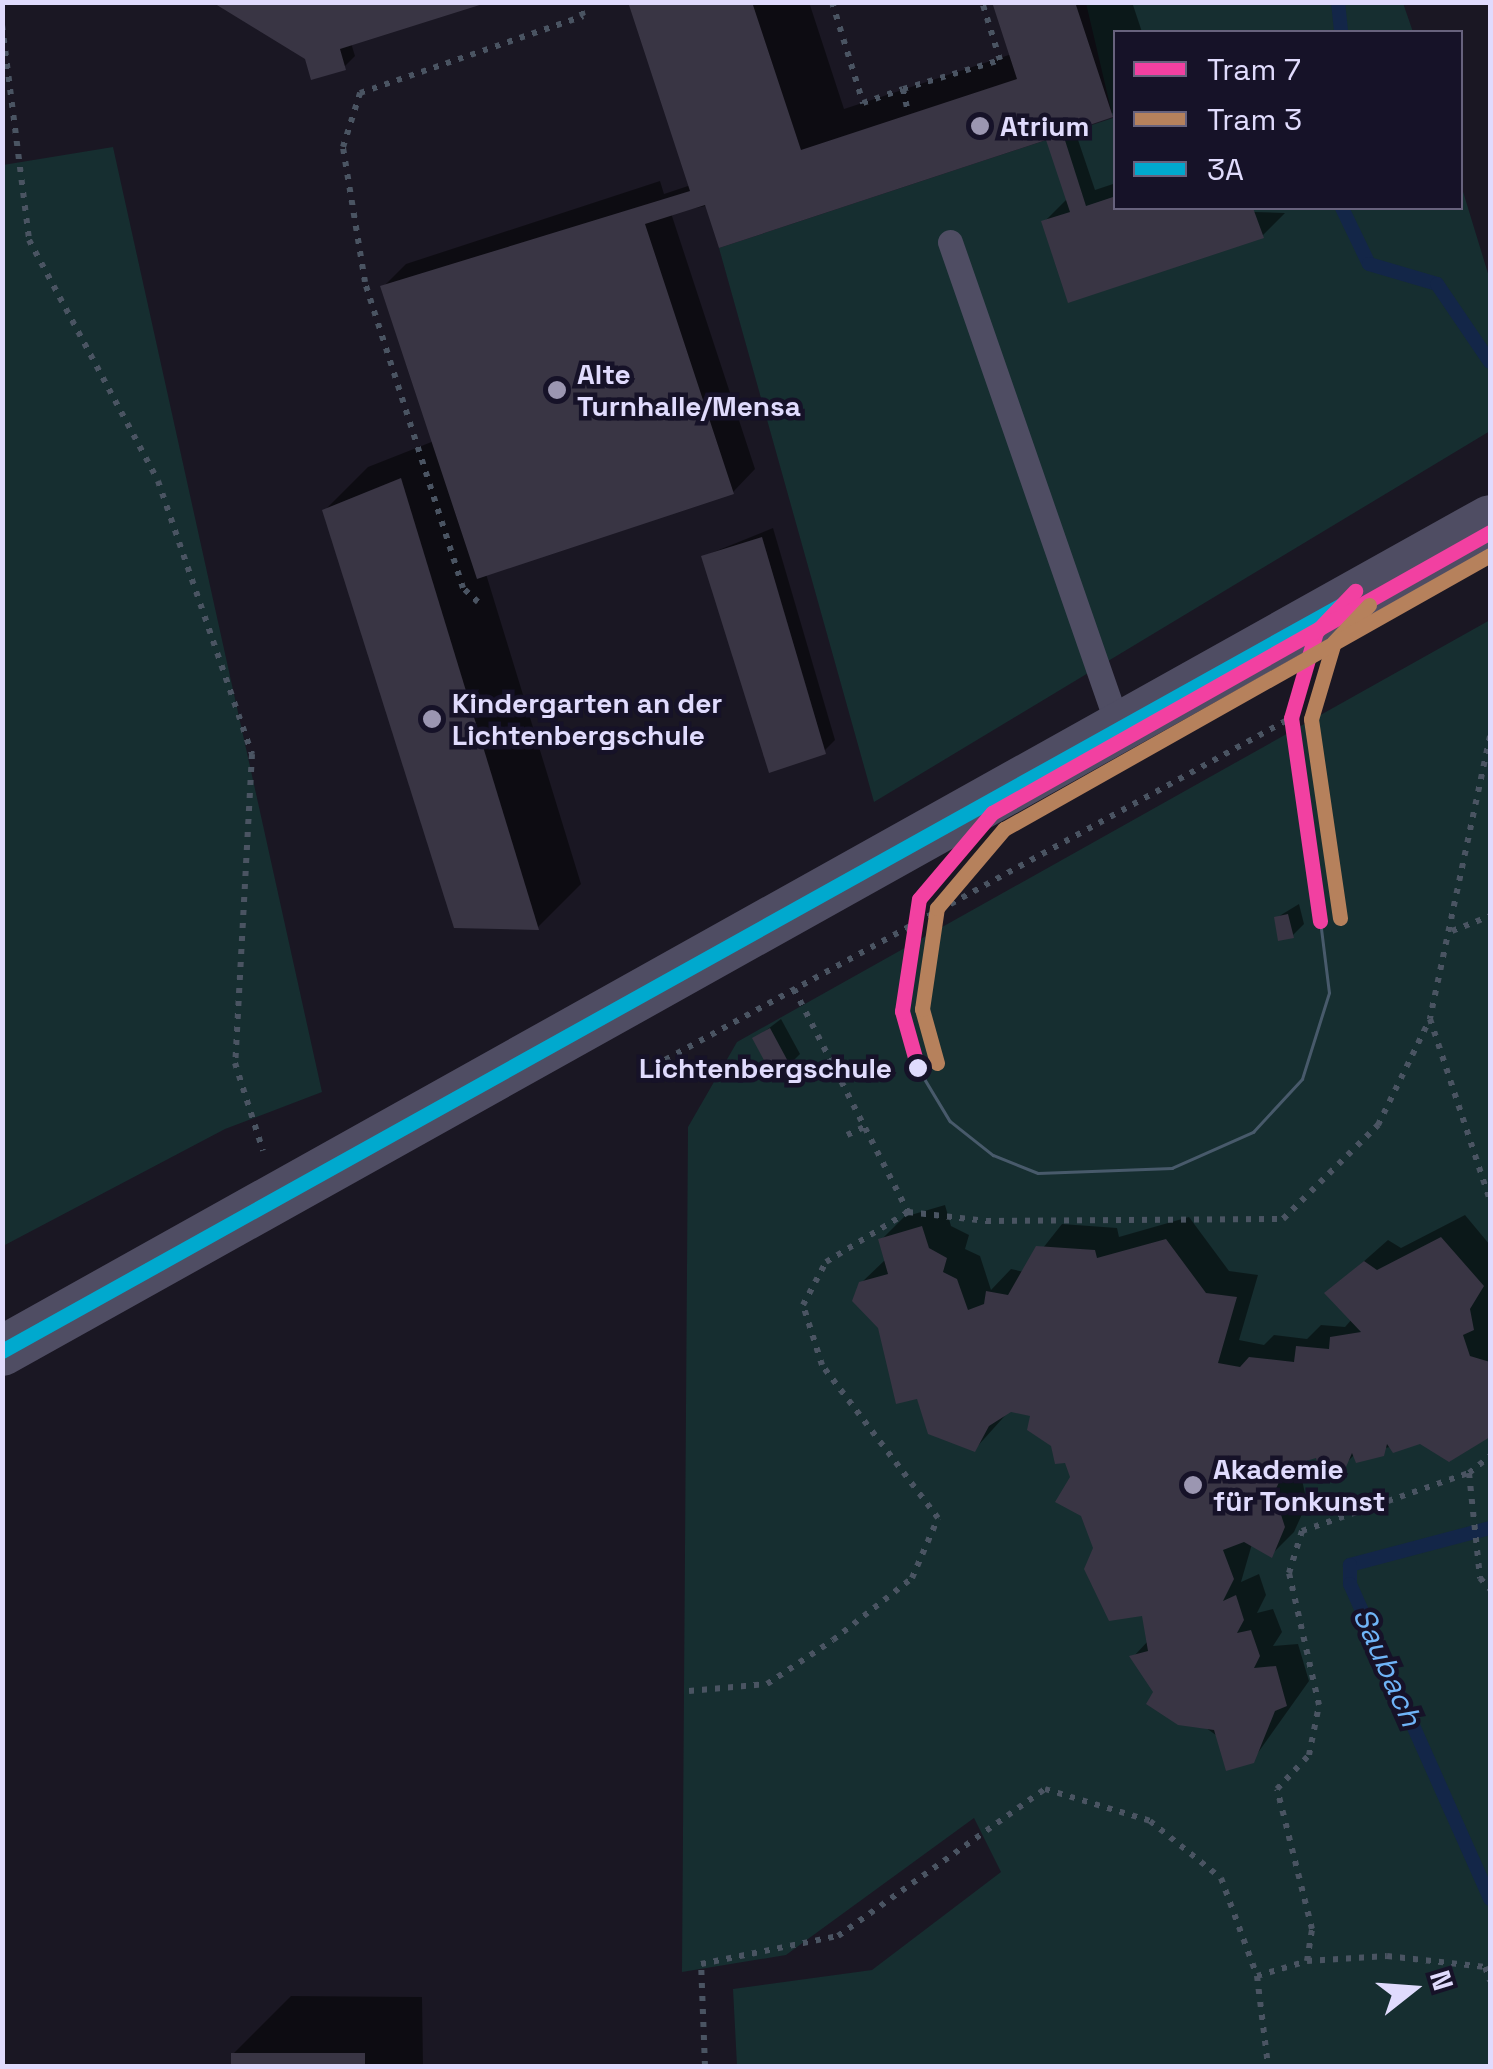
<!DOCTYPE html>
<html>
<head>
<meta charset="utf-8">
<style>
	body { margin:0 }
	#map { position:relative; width:1493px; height:2069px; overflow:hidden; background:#1a1723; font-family:"Space Grotesk",sans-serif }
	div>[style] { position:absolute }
	.green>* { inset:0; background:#162e30 }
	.shadow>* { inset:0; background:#0007 }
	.stream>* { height:14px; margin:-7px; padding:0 7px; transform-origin:7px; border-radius:7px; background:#132648 }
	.building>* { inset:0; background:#393544 }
	.path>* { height:6px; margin-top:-3px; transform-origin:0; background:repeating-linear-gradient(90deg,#4a5462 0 5px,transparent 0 13px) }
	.lane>* { height:25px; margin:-12.5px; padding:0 12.5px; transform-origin:12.5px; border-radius:12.5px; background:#4f4d63 }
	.street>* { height:50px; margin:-25px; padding:0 25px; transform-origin:25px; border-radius:25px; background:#4f4d63 }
	.tram>* { height:2.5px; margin:-1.25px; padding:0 1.25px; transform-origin:1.25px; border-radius:1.25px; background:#485a6b }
	.bus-1>* { height:15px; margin:-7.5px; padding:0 7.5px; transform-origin:7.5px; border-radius:7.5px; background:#00a9ce }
	.tram-1>* { height:15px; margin:-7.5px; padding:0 7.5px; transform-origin:7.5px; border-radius:7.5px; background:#f240a1 }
	.tram-2>* { height:15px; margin:-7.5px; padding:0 7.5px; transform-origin:7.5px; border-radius:7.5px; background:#b6815c }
	.dots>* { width:28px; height:28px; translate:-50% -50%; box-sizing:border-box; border:5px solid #161228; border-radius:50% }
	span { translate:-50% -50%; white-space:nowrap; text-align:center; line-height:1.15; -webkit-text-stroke:9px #161228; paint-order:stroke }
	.poi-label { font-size:28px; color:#e0dbfd; font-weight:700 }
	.left { translate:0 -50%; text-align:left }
	.stop-label { font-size:28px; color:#e0dbfd; font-weight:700 }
	.right { translate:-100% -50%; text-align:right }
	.water-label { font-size:30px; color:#6fb4f7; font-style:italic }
	.frame { position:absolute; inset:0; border:5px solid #e0dbfd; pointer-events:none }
	.legend { position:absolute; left:1113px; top:30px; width:350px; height:180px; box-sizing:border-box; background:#161228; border:2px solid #67627d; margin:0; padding:12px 18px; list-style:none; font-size:30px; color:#e0dbfd }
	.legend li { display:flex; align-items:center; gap:20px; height:50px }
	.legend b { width:50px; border:2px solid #67627d }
	.north { position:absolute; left:1363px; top:1939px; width:100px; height:100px; -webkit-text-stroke:8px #161228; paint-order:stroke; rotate:73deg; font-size:28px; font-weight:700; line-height:40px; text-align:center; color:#e0dbfd }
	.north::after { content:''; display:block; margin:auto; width:35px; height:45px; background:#e0dbfd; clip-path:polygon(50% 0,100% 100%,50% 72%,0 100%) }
</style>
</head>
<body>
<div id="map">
	<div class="green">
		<i style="clip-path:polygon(1086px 3px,1403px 3px,1413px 32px,1116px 32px,1116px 208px,1460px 208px,1461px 185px,1490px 280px,1490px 431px,874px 802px,719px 248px,1113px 118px)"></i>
		<i style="clip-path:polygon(113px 147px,322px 1092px,225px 1129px,3px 1246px,3px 165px)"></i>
		<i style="clip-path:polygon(1490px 620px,1490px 2066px,737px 2066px,733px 1989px,872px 1970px,1001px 1872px,974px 1818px,786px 1955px,682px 1972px,688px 1127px,737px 1042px)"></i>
	</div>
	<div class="shadow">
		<i style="clip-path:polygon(214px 2px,351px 43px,355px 56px,344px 67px,307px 57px)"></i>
		<i style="clip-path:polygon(631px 2px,809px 2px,844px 109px,1012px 54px,995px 2px,1132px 2px,1142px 32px,1116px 32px,1116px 112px,1074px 128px,1095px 190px,1116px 183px,1116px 208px,1285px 213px,1262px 236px,1044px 222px,1068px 198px,1056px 134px,671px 213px,755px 469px,733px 492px,486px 574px,581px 884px,538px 927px,456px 926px,325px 510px,368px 467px,434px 441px,383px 287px,406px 264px,660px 181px,664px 194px,691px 185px)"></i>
		<i style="clip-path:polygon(773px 528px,835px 740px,824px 751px,704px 556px)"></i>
		<i style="clip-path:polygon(1299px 904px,1304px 924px,1293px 935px,1276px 918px)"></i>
		<i style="clip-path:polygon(781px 1019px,800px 1054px,789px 1065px,755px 1039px)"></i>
		<i style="clip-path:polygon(945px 1205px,951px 1226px,969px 1235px,965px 1249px,980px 1256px,991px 1290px,1011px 1269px,1024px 1272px,1062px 1224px,1117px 1228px,1119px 1237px,1189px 1217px,1229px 1271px,1258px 1275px,1239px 1340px,1264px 1345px,1274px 1335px,1307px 1339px,1321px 1325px,1345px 1327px,1352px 1319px,1328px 1293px,1388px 1240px,1401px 1248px,1465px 1215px,1490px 1245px,1490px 1434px,1449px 1459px,1420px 1441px,1355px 1454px,1344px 1465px,1318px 1455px,1298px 1461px,1307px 1503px,1294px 1532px,1271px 1555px,1252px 1544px,1241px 1582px,1259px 1574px,1266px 1595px,1257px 1613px,1273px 1609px,1282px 1632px,1273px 1646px,1298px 1644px,1309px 1681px,1252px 1761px,1156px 1692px,1133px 1657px,1149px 1640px,1144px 1613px,1096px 1548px,1067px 1460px,1033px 1414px,1011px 1409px,975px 1449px,919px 1396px,880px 1327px,861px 1283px,885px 1260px,881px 1240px,904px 1217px)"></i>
		<i style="clip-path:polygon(291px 1996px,422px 1997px,423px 2066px,233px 2066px,233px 2054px)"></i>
	</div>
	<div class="stream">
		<i style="left:1338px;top:2px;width:30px;rotate:84deg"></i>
		<i style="left:1342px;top:208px;width:62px;rotate:64.3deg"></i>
		<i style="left:1369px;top:264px;width:71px;rotate:16.4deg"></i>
		<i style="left:1437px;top:284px;width:94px;rotate:55.8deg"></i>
		<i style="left:1490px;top:1528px;width:145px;rotate:165.2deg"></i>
		<i style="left:1350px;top:1565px;width:19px;rotate:90deg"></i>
		<i style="left:1350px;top:1584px;width:345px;rotate:66deg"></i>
	</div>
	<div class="building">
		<i style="clip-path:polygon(212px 2px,486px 2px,486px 3px,340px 49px,346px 70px,311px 80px,305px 59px)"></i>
		<i style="clip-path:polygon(628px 2px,752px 2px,801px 150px,1017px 79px,992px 2px,1075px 2px,1113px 117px,1063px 134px,1086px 206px,1116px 196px,1116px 208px,1253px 208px,1264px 238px,1068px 303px,1041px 221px,1070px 212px,1046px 140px,719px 248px,705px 205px,645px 224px,734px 494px,477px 579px,380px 286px,690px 191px)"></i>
		<i style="clip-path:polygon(401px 478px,539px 930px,454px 928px,322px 510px)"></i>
		<i style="clip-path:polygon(762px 537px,826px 754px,769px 773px,701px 556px)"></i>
		<i style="clip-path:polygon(1288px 914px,1294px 938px,1278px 941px,1274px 917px)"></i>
		<i style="clip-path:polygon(770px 1028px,791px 1067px,773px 1077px,752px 1038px)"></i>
		<i style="clip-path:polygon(922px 1226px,929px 1248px,947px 1258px,943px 1272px,957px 1279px,968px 1310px,984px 1304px,986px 1291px,1008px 1295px,1036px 1246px,1095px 1250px,1097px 1258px,1166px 1239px,1206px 1293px,1237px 1297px,1218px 1363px,1240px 1367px,1249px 1357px,1294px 1362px,1296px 1346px,1329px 1349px,1330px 1337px,1361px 1332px,1324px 1293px,1364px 1261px,1377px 1270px,1441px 1237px,1484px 1286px,1470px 1309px,1474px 1330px,1463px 1335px,1470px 1356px,1490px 1362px,1490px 1437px,1449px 1462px,1420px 1444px,1393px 1453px,1387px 1444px,1384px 1456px,1356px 1463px,1352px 1453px,1346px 1467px,1320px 1473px,1316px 1458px,1286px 1467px,1274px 1493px,1285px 1527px,1272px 1558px,1244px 1542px,1223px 1550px,1234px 1579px,1223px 1601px,1236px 1595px,1244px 1620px,1237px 1633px,1251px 1630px,1260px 1656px,1254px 1668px,1276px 1666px,1287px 1706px,1275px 1711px,1254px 1763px,1226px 1771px,1214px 1730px,1178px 1725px,1146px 1704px,1153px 1692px,1129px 1656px,1148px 1651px,1142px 1616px,1109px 1621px,1084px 1569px,1093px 1548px,1081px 1516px,1055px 1502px,1070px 1477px,1065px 1463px,1055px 1464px,1051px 1446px,1027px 1430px,1030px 1416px,1011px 1412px,989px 1426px,975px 1452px,928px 1434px,917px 1399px,896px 1404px,878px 1328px,852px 1301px,859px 1282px,888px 1274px,878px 1239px)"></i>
		<i style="clip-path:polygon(231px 2053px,365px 2053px,365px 2066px,231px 2066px)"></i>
	</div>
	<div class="path">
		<i style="left:832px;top:2px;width:106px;rotate:72.9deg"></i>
		<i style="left:863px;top:103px;width:42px;rotate:-19.3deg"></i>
		<i style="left:903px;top:89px;width:25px;rotate:78deg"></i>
		<i style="left:2px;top:25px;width:217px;rotate:82.8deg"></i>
		<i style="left:29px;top:240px;width:273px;rotate:61.8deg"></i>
		<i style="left:158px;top:481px;width:289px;rotate:71deg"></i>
		<i style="left:252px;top:754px;width:309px;rotate:93.1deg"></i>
		<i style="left:235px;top:1063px;width:92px;rotate:72.3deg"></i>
		<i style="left:903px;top:89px;width:101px;rotate:-16.6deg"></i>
		<i style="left:1000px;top:60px;width:61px;rotate:-107.2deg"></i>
		<i style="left:478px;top:602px;width:21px;rotate:-137deg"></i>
		<i style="left:463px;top:588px;width:321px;rotate:-107.8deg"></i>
		<i style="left:365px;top:282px;width:137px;rotate:-99.3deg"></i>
		<i style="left:343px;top:147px;width:57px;rotate:-72.5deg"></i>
		<i style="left:360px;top:93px;width:236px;rotate:-19deg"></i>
		<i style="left:583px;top:16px;width:15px;rotate:-106deg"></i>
		<i style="left:1490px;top:736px;width:289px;rotate:102deg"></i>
		<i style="left:1430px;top:1019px;width:191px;rotate:71.7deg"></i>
		<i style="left:1452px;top:931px;width:41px;rotate:-21.5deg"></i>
		<i style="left:794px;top:989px;width:250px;rotate:62.9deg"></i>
		<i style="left:654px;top:1066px;width:726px;rotate:-28.65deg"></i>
		<i style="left:847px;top:1135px;width:19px;rotate:-25deg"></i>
		<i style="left:1469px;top:1473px;width:106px;rotate:84deg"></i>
		<i style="left:1480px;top:1578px;width:15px;rotate:48deg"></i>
		<i style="left:689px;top:1691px;width:78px;rotate:-5.1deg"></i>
		<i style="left:767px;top:1684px;width:79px;rotate:-33.7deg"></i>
		<i style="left:833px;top:1640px;width:100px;rotate:-38.1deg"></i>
		<i style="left:912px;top:1578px;width:65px;rotate:-66.6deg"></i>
		<i style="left:938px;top:1518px;width:192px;rotate:-127.2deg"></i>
		<i style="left:822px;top:1365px;width:63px;rotate:-107.6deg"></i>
		<i style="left:803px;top:1305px;width:49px;rotate:-61.9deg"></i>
		<i style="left:826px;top:1262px;width:96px;rotate:-31.4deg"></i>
		<i style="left:908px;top:1212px;width:79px;rotate:6.6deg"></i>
		<i style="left:986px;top:1221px;width:297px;rotate:-0.4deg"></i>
		<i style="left:1283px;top:1219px;width:134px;rotate:-44.7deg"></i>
		<i style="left:1378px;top:1125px;width:118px;rotate:-63.9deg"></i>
		<i style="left:1307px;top:1961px;width:32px;rotate:-81deg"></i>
		<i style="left:1312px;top:1929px;width:144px;rotate:-104deg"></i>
		<i style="left:1277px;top:1789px;width:47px;rotate:-46.7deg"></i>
		<i style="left:1309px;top:1755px;width:51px;rotate:-78.7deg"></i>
		<i style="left:1319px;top:1705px;width:135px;rotate:-102.8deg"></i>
		<i style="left:1289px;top:1573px;width:44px;rotate:-72.8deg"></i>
		<i style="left:1302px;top:1531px;width:177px;rotate:-19.2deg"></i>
		<i style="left:1469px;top:1473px;width:27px;rotate:-39deg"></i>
		<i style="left:1257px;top:1976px;width:91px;rotate:83deg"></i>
		<i style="left:705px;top:2066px;width:102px;rotate:-92.2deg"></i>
		<i style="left:701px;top:1964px;width:140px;rotate:-11.6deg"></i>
		<i style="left:838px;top:1936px;width:254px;rotate:-35.4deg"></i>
		<i style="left:1045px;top:1789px;width:110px;rotate:16.9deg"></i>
		<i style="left:1150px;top:1821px;width:91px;rotate:38.8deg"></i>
		<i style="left:1221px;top:1878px;width:104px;rotate:69.8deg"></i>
		<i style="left:1257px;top:1976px;width:52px;rotate:-16.7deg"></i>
		<i style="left:1307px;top:1961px;width:80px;rotate:-3.6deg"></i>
		<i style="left:1387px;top:1956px;width:99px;rotate:6.4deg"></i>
		<i style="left:1485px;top:1967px;width:15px;rotate:70deg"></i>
	</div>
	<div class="lane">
		<i style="left:950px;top:242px;width:512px;rotate:70.86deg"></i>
	</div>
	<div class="street">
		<i style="left:2px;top:1351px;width:1704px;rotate:-29.18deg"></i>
	</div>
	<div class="tram">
		<i style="left:918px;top:1068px;width:62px;rotate:58.9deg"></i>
		<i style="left:950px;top:1121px;width:55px;rotate:38.3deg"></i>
		<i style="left:993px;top:1155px;width:48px;rotate:21.8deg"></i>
		<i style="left:1038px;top:1173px;width:134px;rotate:-2.1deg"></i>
		<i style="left:1172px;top:1168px;width:89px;rotate:-24deg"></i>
		<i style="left:1253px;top:1132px;width:72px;rotate:-47.2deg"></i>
		<i style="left:1302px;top:1079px;width:90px;rotate:-72.6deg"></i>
		<i style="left:1329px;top:993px;width:73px;rotate:-97.1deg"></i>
	</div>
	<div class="bus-1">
		<i style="left:2px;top:1351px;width:1533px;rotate:-29.12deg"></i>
	</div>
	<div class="tram-1">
		<i style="left:1320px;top:921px;width:205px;rotate:-98.1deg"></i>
		<i style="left:1291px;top:718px;width:90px;rotate:-73.8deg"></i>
		<i style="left:1316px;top:632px;width:57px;rotate:-46.4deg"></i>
		<i style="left:918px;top:1068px;width:59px;rotate:-105.7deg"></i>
		<i style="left:902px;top:1011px;width:113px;rotate:-81.4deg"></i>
		<i style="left:919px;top:899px;width:113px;rotate:-49.7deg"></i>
		<i style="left:992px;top:813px;width:572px;rotate:-29.43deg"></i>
	</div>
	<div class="tram-2">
		<i style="left:1340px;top:918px;width:201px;rotate:-98.3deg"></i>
		<i style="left:1311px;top:719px;width:80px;rotate:-73.4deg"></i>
		<i style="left:1334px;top:642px;width:51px;rotate:-46.6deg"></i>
		<i style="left:937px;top:1063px;width:56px;rotate:-105.5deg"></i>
		<i style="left:922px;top:1009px;width:102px;rotate:-81.6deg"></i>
		<i style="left:937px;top:908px;width:104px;rotate:-49.7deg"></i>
		<i style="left:1004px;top:829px;width:558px;rotate:-29.41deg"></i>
	</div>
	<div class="dots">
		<i style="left:980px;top:126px;background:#9b96b1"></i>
		<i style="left:557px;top:390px;background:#9b96b1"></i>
		<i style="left:432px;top:719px;background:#9b96b1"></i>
		<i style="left:918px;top:1068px;background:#e0dbfd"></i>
		<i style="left:1193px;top:1485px;background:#9b96b1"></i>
	</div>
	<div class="poi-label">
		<span class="left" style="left:1000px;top:126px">Atrium</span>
		<span class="left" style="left:577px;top:390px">Alte<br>Turnhalle/Mensa</span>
		<span class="left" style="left:452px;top:719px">Kindergarten an der<br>Lichtenbergschule</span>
		<span class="left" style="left:1213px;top:1485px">Akademie<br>für Tonkunst</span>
	</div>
	<div class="stop-label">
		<span class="right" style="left:892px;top:1068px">Lichtenbergschule</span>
	</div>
	<div class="water-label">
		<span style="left:1387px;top:1667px;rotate:66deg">Saubach</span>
	</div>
	<div class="frame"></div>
	<ul class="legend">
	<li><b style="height:12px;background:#f240a1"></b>Tram 7</li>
	<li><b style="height:12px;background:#b6815c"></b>Tram 3</li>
	<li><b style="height:12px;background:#00a9ce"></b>3A</li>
	</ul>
	<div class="north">N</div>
</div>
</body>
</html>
